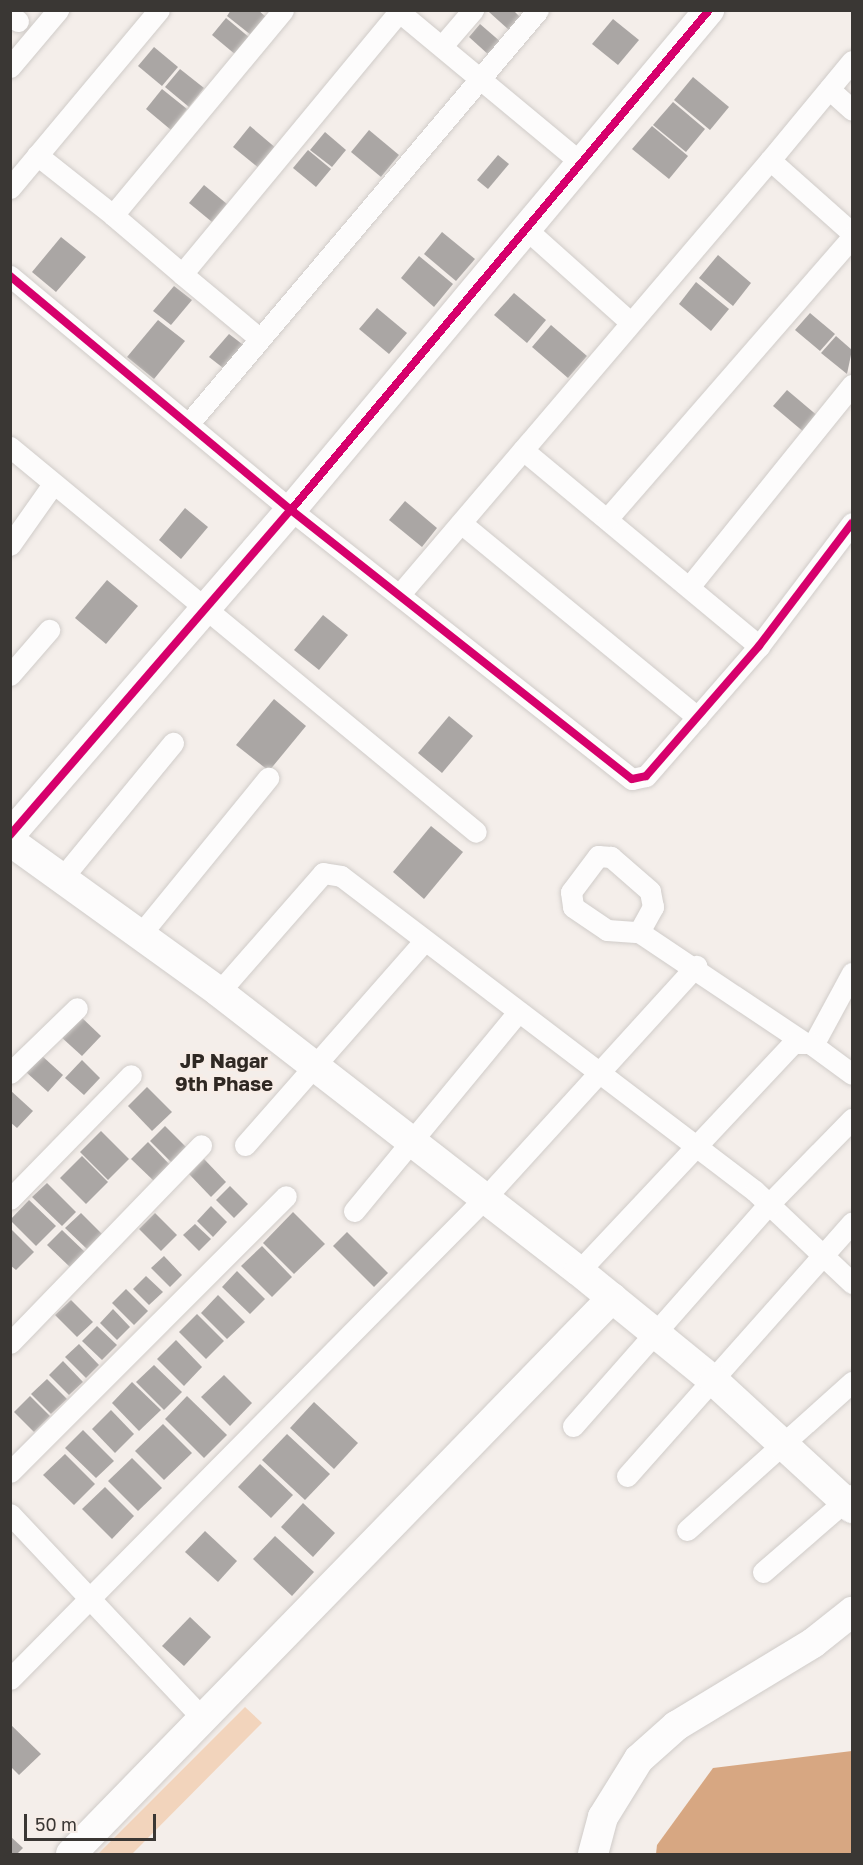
<!DOCTYPE html>
<html>
<head>
<meta charset="utf-8">
<style>
	body { margin:0 }
	#map { position:relative; width:863px; height:1865px; overflow:hidden; background:#f4eeea; font-family:"Golos Text",sans-serif }
	div>[style] { position:absolute }
	.green>* { inset:0; background:#f2d4bc }
	.water>* { inset:0; background:#d7a782 }
	.building>* { inset:0; background:#aaa6a4 }
	.roads { filter:drop-shadow(0 0 2px #d0ccc9) drop-shadow(0 0 2px #d0ccc9) }
	.street>* { height:21px; margin:-10.5px; padding:0 10.5px; transform-origin:10.5px; border-radius:10.5px; background:#fdfcfc }
	.secondary>* { height:30px; margin:-15px; padding:0 15px; transform-origin:15px; border-radius:15px; background:#fdfcfc }
	.cycleway>* { height:8px; margin:-4px; padding:0 4px; transform-origin:4px; border-radius:4px; background:#d6006c }
	span { translate:-50% -50%; white-space:nowrap; text-align:center; line-height:1.15; -webkit-text-stroke:6px #f7ede7; paint-order:stroke }
	.neighbourhood-label { font-size:20px; color:#2f2823; font-weight:700 }
	.frame { position:absolute; inset:0; border:12px solid #3a3734; pointer-events:none }
	.scale { position:absolute; left:24px; top:1814px; width:132px; height:27px; box-sizing:border-box; border:3px solid #3a3734; border-top:0; padding-left:8px; font-size:18px; line-height:21px; white-space:nowrap; color:#3a3734; -webkit-text-stroke:4px #f7ede7; paint-order:stroke }
</style>
</head>
<body>
<div id="map">
	<div class="green">
		<i style="clip-path:polygon(245px 1707px,262px 1723px,132px 1854px,98px 1854px)"></i>
	</div>
	<div class="water">
		<i style="clip-path:polygon(852px 1751px,852px 1854px,656px 1854px,657px 1845px,713px 1768px)"></i>
	</div>
	<div class="building">
		<i style="clip-path:polygon(231px 10px,258px 10px,266px 17px,251px 35px,227px 16px)"></i>
		<i style="clip-path:polygon(513px 10px,520px 17px,509px 30px,489px 12px)"></i>
		<i style="clip-path:polygon(226px 18px,250px 38px,236px 55px,212px 35px)"></i>
		<i style="clip-path:polygon(613px 19px,639px 40px,618px 65px,592px 44px)"></i>
		<i style="clip-path:polygon(480px 24px,502px 43px,490px 56px,469px 37px)"></i>
		<i style="clip-path:polygon(154px 47px,178px 67px,162px 86px,138px 66px)"></i>
		<i style="clip-path:polygon(180px 69px,204px 88px,189px 107px,165px 87px)"></i>
		<i style="clip-path:polygon(693px 77px,729px 107px,710px 130px,674px 100px)"></i>
		<i style="clip-path:polygon(162px 89px,187px 109px,171px 130px,146px 109px)"></i>
		<i style="clip-path:polygon(673px 102px,705px 129px,686px 152px,653px 125px)"></i>
		<i style="clip-path:polygon(250px 126px,277px 149px,260px 169px,233px 147px)"></i>
		<i style="clip-path:polygon(652px 126px,688px 156px,669px 179px,632px 149px)"></i>
		<i style="clip-path:polygon(369px 130px,399px 155px,381px 177px,351px 152px)"></i>
		<i style="clip-path:polygon(325px 132px,346px 150px,332px 167px,310px 150px)"></i>
		<i style="clip-path:polygon(308px 150px,331px 169px,316px 187px,293px 168px)"></i>
		<i style="clip-path:polygon(498px 155px,509px 164px,488px 189px,477px 180px)"></i>
		<i style="clip-path:polygon(204px 185px,227px 204px,212px 222px,189px 203px)"></i>
		<i style="clip-path:polygon(442px 232px,475px 259px,456px 281px,424px 254px)"></i>
		<i style="clip-path:polygon(61px 237px,86px 257px,56px 292px,32px 272px)"></i>
		<i style="clip-path:polygon(718px 255px,751px 283px,733px 306px,699px 278px)"></i>
		<i style="clip-path:polygon(419px 256px,453px 284px,434px 307px,401px 278px)"></i>
		<i style="clip-path:polygon(696px 282px,729px 309px,711px 331px,679px 304px)"></i>
		<i style="clip-path:polygon(174px 286px,192px 300px,171px 325px,153px 311px)"></i>
		<i style="clip-path:polygon(514px 293px,546px 320px,527px 343px,494px 315px)"></i>
		<i style="clip-path:polygon(377px 308px,407px 333px,389px 354px,359px 329px)"></i>
		<i style="clip-path:polygon(810px 313px,835px 334px,820px 351px,795px 330px)"></i>
		<i style="clip-path:polygon(158px 320px,185px 341px,154px 379px,127px 357px)"></i>
		<i style="clip-path:polygon(551px 325px,587px 356px,568px 378px,532px 347px)"></i>
		<i style="clip-path:polygon(229px 334px,246px 347px,227px 371px,209px 357px)"></i>
		<i style="clip-path:polygon(836px 336px,852px 350px,847px 374px,821px 353px)"></i>
		<i style="clip-path:polygon(787px 390px,819px 417px,805px 433px,773px 406px)"></i>
		<i style="clip-path:polygon(405px 501px,437px 528px,422px 547px,389px 520px)"></i>
		<i style="clip-path:polygon(185px 508px,208px 527px,181px 559px,159px 540px)"></i>
		<i style="clip-path:polygon(107px 580px,138px 606px,106px 644px,75px 618px)"></i>
		<i style="clip-path:polygon(323px 615px,348px 635px,319px 670px,294px 650px)"></i>
		<i style="clip-path:polygon(274px 699px,306px 726px,269px 771px,236px 745px)"></i>
		<i style="clip-path:polygon(449px 716px,473px 736px,442px 773px,418px 753px)"></i>
		<i style="clip-path:polygon(431px 826px,463px 852px,424px 899px,393px 872px)"></i>
		<i style="clip-path:polygon(79px 1015px,101px 1036px,82px 1056px,60px 1036px)"></i>
		<i style="clip-path:polygon(41px 1055px,63px 1075px,48px 1092px,26px 1072px)"></i>
		<i style="clip-path:polygon(82px 1060px,100px 1078px,84px 1095px,65px 1078px)"></i>
		<i style="clip-path:polygon(147px 1087px,172px 1112px,152px 1131px,128px 1106px)"></i>
		<i style="clip-path:polygon(10px 1090px,33px 1111px,17px 1128px,10px 1122px)"></i>
		<i style="clip-path:polygon(165px 1126px,187px 1148px,172px 1163px,150px 1141px)"></i>
		<i style="clip-path:polygon(101px 1131px,129px 1159px,108px 1180px,80px 1152px)"></i>
		<i style="clip-path:polygon(148px 1142px,172px 1167px,156px 1183px,131px 1159px)"></i>
		<i style="clip-path:polygon(82px 1156px,108px 1182px,86px 1204px,60px 1178px)"></i>
		<i style="clip-path:polygon(204px 1159px,226px 1182px,211px 1197px,189px 1174px)"></i>
		<i style="clip-path:polygon(47px 1183px,76px 1212px,62px 1226px,32px 1197px)"></i>
		<i style="clip-path:polygon(230px 1186px,248px 1204px,234px 1218px,216px 1200px)"></i>
		<i style="clip-path:polygon(29px 1200px,56px 1226px,36px 1246px,10px 1220px)"></i>
		<i style="clip-path:polygon(211px 1206px,227px 1222px,213px 1237px,197px 1221px)"></i>
		<i style="clip-path:polygon(293px 1212px,325px 1244px,294px 1274px,263px 1243px)"></i>
		<i style="clip-path:polygon(81px 1213px,102px 1234px,87px 1249px,65px 1228px)"></i>
		<i style="clip-path:polygon(155px 1213px,177px 1235px,161px 1251px,139px 1229px)"></i>
		<i style="clip-path:polygon(195px 1224px,211px 1239px,199px 1251px,183px 1235px)"></i>
		<i style="clip-path:polygon(10px 1228px,34px 1252px,16px 1270px,10px 1265px)"></i>
		<i style="clip-path:polygon(62px 1230px,86px 1253px,71px 1268px,47px 1245px)"></i>
		<i style="clip-path:polygon(347px 1232px,388px 1273px,374px 1287px,333px 1246px)"></i>
		<i style="clip-path:polygon(262px 1246px,292px 1277px,272px 1297px,241px 1266px)"></i>
		<i style="clip-path:polygon(164px 1256px,182px 1275px,170px 1287px,151px 1268px)"></i>
		<i style="clip-path:polygon(237px 1271px,265px 1299px,250px 1314px,222px 1287px)"></i>
		<i style="clip-path:polygon(146px 1276px,163px 1292px,149px 1305px,133px 1289px)"></i>
		<i style="clip-path:polygon(126px 1289px,148px 1311px,134px 1325px,112px 1303px)"></i>
		<i style="clip-path:polygon(218px 1295px,245px 1322px,227px 1339px,201px 1313px)"></i>
		<i style="clip-path:polygon(71px 1300px,93px 1322px,77px 1337px,55px 1315px)"></i>
		<i style="clip-path:polygon(113px 1309px,130px 1327px,117px 1340px,100px 1323px)"></i>
		<i style="clip-path:polygon(197px 1314px,224px 1341px,206px 1359px,179px 1332px)"></i>
		<i style="clip-path:polygon(97px 1326px,117px 1345px,102px 1360px,82px 1341px)"></i>
		<i style="clip-path:polygon(176px 1340px,202px 1367px,184px 1386px,157px 1359px)"></i>
		<i style="clip-path:polygon(79px 1344px,99px 1365px,86px 1378px,65px 1357px)"></i>
		<i style="clip-path:polygon(63px 1361px,83px 1382px,69px 1395px,49px 1375px)"></i>
		<i style="clip-path:polygon(154px 1365px,182px 1392px,164px 1410px,136px 1382px)"></i>
		<i style="clip-path:polygon(224px 1375px,252px 1403px,230px 1426px,201px 1397px)"></i>
		<i style="clip-path:polygon(47px 1379px,67px 1399px,51px 1414px,31px 1394px)"></i>
		<i style="clip-path:polygon(132px 1382px,161px 1410px,139px 1431px,112px 1403px)"></i>
		<i style="clip-path:polygon(30px 1396px,50px 1416px,34px 1432px,14px 1412px)"></i>
		<i style="clip-path:polygon(187px 1396px,227px 1435px,204px 1458px,165px 1419px)"></i>
		<i style="clip-path:polygon(314px 1402px,358px 1443px,334px 1469px,290px 1428px)"></i>
		<i style="clip-path:polygon(111px 1410px,134px 1434px,115px 1453px,92px 1429px)"></i>
		<i style="clip-path:polygon(163px 1424px,192px 1453px,164px 1480px,135px 1451px)"></i>
		<i style="clip-path:polygon(83px 1430px,114px 1461px,96px 1478px,65px 1448px)"></i>
		<i style="clip-path:polygon(287px 1434px,330px 1474px,305px 1500px,262px 1460px)"></i>
		<i style="clip-path:polygon(65px 1454px,95px 1484px,74px 1505px,43px 1475px)"></i>
		<i style="clip-path:polygon(132px 1458px,162px 1488px,138px 1511px,108px 1481px)"></i>
		<i style="clip-path:polygon(260px 1464px,293px 1495px,271px 1518px,238px 1487px)"></i>
		<i style="clip-path:polygon(105px 1487px,134px 1516px,112px 1539px,82px 1509px)"></i>
		<i style="clip-path:polygon(303px 1503px,335px 1533px,313px 1557px,281px 1527px)"></i>
		<i style="clip-path:polygon(205px 1531px,237px 1561px,218px 1582px,185px 1552px)"></i>
		<i style="clip-path:polygon(275px 1536px,314px 1572px,292px 1596px,253px 1559px)"></i>
		<i style="clip-path:polygon(190px 1617px,211px 1637px,184px 1666px,162px 1646px)"></i>
		<i style="clip-path:polygon(10px 1724px,41px 1754px,19px 1775px,10px 1766px)"></i>
		<i style="clip-path:polygon(10px 1836px,23px 1848px,17px 1854px,10px 1854px)"></i>
	</div>
	<div class="roads">
		<div class="street">
			<i style="left:397px;top:10px;width:236px;rotate:39.7deg"></i>
			<i style="left:10px;top:15px;width:10px;rotate:37deg"></i>
			<i style="left:442px;top:46px;width:48px;rotate:-49.3deg"></i>
			<i style="left:852px;top:61px;width:129px;rotate:129.6deg"></i>
			<i style="left:770px;top:160px;width:110px;rotate:41.7deg"></i>
			<i style="left:10px;top:67px;width:75px;rotate:-49.9deg"></i>
			<i style="left:829px;top:89px;width:31px;rotate:42deg"></i>
			<i style="left:37px;top:155px;width:97px;rotate:38.3deg"></i>
			<i style="left:10px;top:188px;width:232px;rotate:-50.1deg"></i>
			<i style="left:526px;top:229px;width:138px;rotate:41.8deg"></i>
			<i style="left:182px;top:274px;width:91px;rotate:-139.5deg"></i>
			<i style="left:113px;top:215px;width:266px;rotate:-50.3deg"></i>
			<i style="left:10px;top:276px;width:366px;rotate:39.8deg"></i>
			<i style="left:291px;top:510px;width:434px;rotate:38.3deg"></i>
			<i style="left:632px;top:779px;width:14px;rotate:-12deg"></i>
			<i style="left:646px;top:776px;width:172px;rotate:-49deg"></i>
			<i style="left:759px;top:646px;width:154px;rotate:-52.9deg"></i>
			<i style="left:259px;top:338px;width:100px;rotate:-140.3deg"></i>
			<i style="left:182px;top:274px;width:340px;rotate:-50.4deg"></i>
			<i style="left:190px;top:422px;width:539px;rotate:-49.81deg"></i>
			<i style="left:10px;top:447px;width:604px;rotate:39.56deg"></i>
			<i style="left:523px;top:450px;width:307px;rotate:39.7deg"></i>
			<i style="left:607px;top:519px;width:374px;rotate:-49deg"></i>
			<i style="left:461px;top:523px;width:306px;rotate:39.4deg"></i>
			<i style="left:10px;top:545px;width:75px;rotate:-54.8deg"></i>
			<i style="left:689px;top:587px;width:260px;rotate:-51.1deg"></i>
			<i style="left:400px;top:594px;width:570px;rotate:-49.55deg"></i>
			<i style="left:10px;top:675px;width:60px;rotate:-49.1deg"></i>
			<i style="left:62px;top:878px;width:175px;rotate:-50.6deg"></i>
			<i style="left:639px;top:932px;width:29px;rotate:-61deg"></i>
			<i style="left:653px;top:907px;width:16px;rotate:-101deg"></i>
			<i style="left:650px;top:891px;width:52px;rotate:-138.9deg"></i>
			<i style="left:611px;top:857px;width:13px;rotate:-176deg"></i>
			<i style="left:598px;top:856px;width:45px;rotate:126.9deg"></i>
			<i style="left:571px;top:892px;width:15px;rotate:82deg"></i>
			<i style="left:573px;top:907px;width:41px;rotate:34.1deg"></i>
			<i style="left:607px;top:930px;width:32px;rotate:4deg"></i>
			<i style="left:639px;top:932px;width:196px;rotate:33.8deg"></i>
			<i style="left:140px;top:935px;width:203px;rotate:-50.8deg"></i>
			<i style="left:219px;top:992px;width:158px;rotate:-48.8deg"></i>
			<i style="left:323px;top:873px;width:18px;rotate:9deg"></i>
			<i style="left:341px;top:876px;width:520px;rotate:37.27deg"></i>
			<i style="left:755px;top:1191px;width:134px;rotate:43.5deg"></i>
			<i style="left:813px;top:1045px;width:82px;rotate:-61.6deg"></i>
			<i style="left:10px;top:1073px;width:93px;rotate:-44.1deg"></i>
			<i style="left:245px;top:1145px;width:271px;rotate:-48.7deg"></i>
			<i style="left:10px;top:1199px;width:173px;rotate:-45.7deg"></i>
			<i style="left:354px;top:1211px;width:258px;rotate:-50.5deg"></i>
			<i style="left:579px;top:1271px;width:313px;rotate:-46.8deg"></i>
			<i style="left:793px;top:1043px;width:17px"></i>
			<i style="left:810px;top:1043px;width:52px;rotate:36.4deg"></i>
			<i style="left:10px;top:1343px;width:275px;rotate:-46deg"></i>
			<i style="left:573px;top:1426px;width:296px;rotate:-48.6deg"></i>
			<i style="left:769px;top:1204px;width:119px;rotate:-45.7deg"></i>
			<i style="left:10px;top:1472px;width:390px;rotate:-45deg"></i>
			<i style="left:627px;top:1476px;width:339px;rotate:-48.4deg"></i>
			<i style="left:10px;top:1514px;width:279px;rotate:46.7deg"></i>
			<i style="left:687px;top:1530px;width:222px;rotate:-41.9deg"></i>
			<i style="left:763px;top:1572px;width:118px;rotate:-40.9deg"></i>
			<i style="left:10px;top:1679px;width:676px;rotate:-45.36deg"></i>
			<i style="left:485px;top:1198px;width:314px;rotate:-47.7deg"></i>
		</div>
		<div class="secondary">
			<i style="left:10px;top:835px;width:430px;rotate:-49.2deg"></i>
			<i style="left:291px;top:510px;width:652px;rotate:-50.1deg"></i>
			<i style="left:10px;top:841px;width:258px;rotate:35.8deg"></i>
			<i style="left:219px;top:992px;width:455px;rotate:37.8deg"></i>
			<i style="left:579px;top:1271px;width:174px;rotate:39.2deg"></i>
			<i style="left:714px;top:1381px;width:188px;rotate:42.6deg"></i>
			<i style="left:71px;top:1854px;width:776px;rotate:-45.78deg"></i>
			<i style="left:593px;top:1854px;width:38px;rotate:-75deg"></i>
			<i style="left:603px;top:1817px;width:68px;rotate:-58.2deg"></i>
			<i style="left:639px;top:1759px;width:50px;rotate:-41.7deg"></i>
			<i style="left:676px;top:1726px;width:160px;rotate:-31.2deg"></i>
			<i style="left:813px;top:1643px;width:50px;rotate:-38.5deg"></i>
		</div>
	</div>
	<div class="cycleway">
		<i style="left:10px;top:276px;width:366px;rotate:39.8deg"></i>
		<i style="left:291px;top:510px;width:434px;rotate:38.3deg"></i>
		<i style="left:632px;top:779px;width:14px;rotate:-12deg"></i>
		<i style="left:646px;top:776px;width:172px;rotate:-49deg"></i>
		<i style="left:759px;top:646px;width:154px;rotate:-52.9deg"></i>
		<i style="left:10px;top:835px;width:430px;rotate:-49.2deg"></i>
		<i style="left:291px;top:510px;width:652px;rotate:-50.1deg"></i>
	</div>
	<div class="neighbourhood-label">
		<span style="left:224px;top:1072px">JP Nagar<br>9th Phase</span>
	</div>
	<div class="frame"></div>
	<div class="scale">50 m</div>
</div>
</body>
</html>
